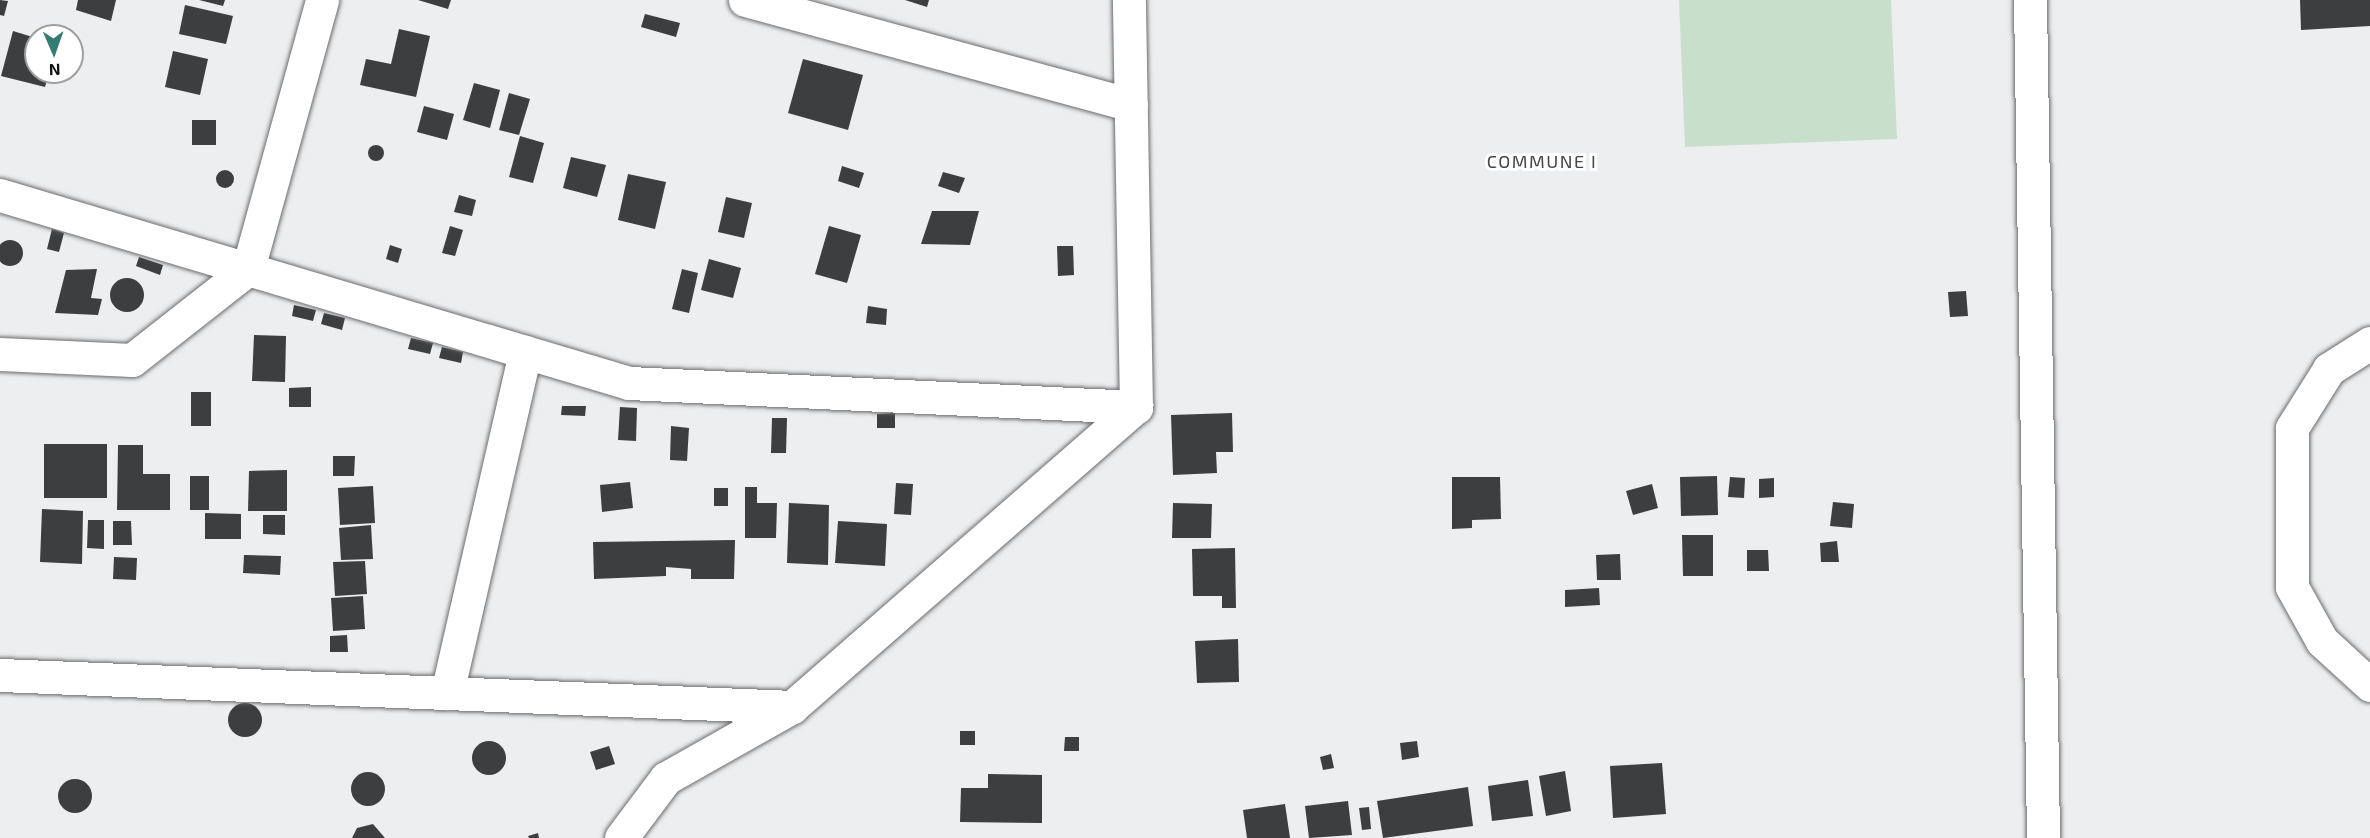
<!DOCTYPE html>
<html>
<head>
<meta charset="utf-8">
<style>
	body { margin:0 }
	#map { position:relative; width:2370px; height:838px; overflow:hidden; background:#edeeef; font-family:"Exo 2",sans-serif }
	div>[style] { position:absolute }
	.green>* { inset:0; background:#c8e0cb }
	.building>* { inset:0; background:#3d3e3f }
	.round { border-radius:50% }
	.roads { filter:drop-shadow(0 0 2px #6c6c6e) drop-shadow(0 0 2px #6c6c6e) }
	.minor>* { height:33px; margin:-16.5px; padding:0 16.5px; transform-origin:16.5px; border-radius:16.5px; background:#fff }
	span { translate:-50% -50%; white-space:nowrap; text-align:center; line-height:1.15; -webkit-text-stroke:6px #fff; paint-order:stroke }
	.neighbourhood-label { font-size:18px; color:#454647; letter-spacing:1.5px }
	.north { position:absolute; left:24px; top:24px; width:60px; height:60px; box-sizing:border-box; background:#fff; border:2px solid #9f9f9f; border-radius:50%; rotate:178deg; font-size:16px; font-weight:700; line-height:24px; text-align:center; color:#101010 }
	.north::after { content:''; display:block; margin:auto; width:21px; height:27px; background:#357c75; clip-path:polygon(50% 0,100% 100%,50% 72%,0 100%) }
</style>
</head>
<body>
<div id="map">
	<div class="green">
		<i style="clip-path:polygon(1679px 0,1891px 0,1897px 139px,1685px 147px)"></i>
	</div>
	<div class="building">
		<i style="clip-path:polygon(0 0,8px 1px,4px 16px,0 15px)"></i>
		<i style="clip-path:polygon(78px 0,116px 0,111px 21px,76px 10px)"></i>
		<i style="clip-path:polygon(199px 0,225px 0,223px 6px)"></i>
		<i style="clip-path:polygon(418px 0,451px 0,448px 9px)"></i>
		<i style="clip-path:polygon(905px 0,929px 0,927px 7px)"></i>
		<i style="clip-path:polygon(2300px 0,2370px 0,2370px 26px,2301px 30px)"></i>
		<i style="clip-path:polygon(185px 5px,233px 16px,226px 44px,179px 34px)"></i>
		<i style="clip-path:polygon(645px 14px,680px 23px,676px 37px,641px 27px)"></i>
		<i style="clip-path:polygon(399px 29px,430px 36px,416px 97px,360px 85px,366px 59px,391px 64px)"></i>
		<i style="clip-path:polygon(13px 31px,36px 38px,36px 72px,49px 72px,45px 87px,1px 76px)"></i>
		<i style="clip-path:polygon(173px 51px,208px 59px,200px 95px,165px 87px)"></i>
		<i style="clip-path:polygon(803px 59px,863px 75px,848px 130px,788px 113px)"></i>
		<i style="clip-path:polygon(474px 83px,500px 90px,490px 128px,463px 120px)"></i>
		<i style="clip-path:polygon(509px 93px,530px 99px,519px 135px,499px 130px)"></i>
		<i style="clip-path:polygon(424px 106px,454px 114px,447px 140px,417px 132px)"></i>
		<i style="clip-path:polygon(192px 120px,216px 120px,216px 145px,192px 145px)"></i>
		<i style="clip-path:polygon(520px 136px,544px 143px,533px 183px,509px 177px)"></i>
		<i class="round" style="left:368px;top:145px;width:16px;height:16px"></i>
		<i style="clip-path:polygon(571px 157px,606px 165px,597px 197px,563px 188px)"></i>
		<i style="clip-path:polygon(842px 166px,864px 173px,859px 188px,838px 181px)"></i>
		<i class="round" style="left:216px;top:170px;width:18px;height:18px"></i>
		<i style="clip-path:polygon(943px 172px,965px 178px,959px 193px,938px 186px)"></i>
		<i style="clip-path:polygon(628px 174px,666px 182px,655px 229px,618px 220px)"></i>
		<i style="clip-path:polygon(459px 195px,476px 200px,472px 216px,454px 212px)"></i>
		<i style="clip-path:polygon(726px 197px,752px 203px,744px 238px,718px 232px)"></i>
		<i style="clip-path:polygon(932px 211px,979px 211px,970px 245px,921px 244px)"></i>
		<i style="clip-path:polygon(450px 226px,463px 230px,455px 256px,442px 253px)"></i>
		<i style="clip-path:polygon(829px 226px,861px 235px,847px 283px,815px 274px)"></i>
		<i style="clip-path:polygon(52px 229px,64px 233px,59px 252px,47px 249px)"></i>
		<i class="round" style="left:-3px;top:240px;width:26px;height:26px"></i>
		<i style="clip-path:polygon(390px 245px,402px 249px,398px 263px,386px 259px)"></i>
		<i style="clip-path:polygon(1057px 246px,1073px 246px,1074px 275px,1058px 276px)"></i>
		<i style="clip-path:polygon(139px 257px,163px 265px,160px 275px,136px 266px)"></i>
		<i style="clip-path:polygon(709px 259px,741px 268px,733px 298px,701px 290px)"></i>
		<i style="clip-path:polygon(97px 269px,91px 298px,102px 299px,98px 315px,55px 313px,66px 270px)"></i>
		<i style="clip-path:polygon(682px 269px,698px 273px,689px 313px,672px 309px)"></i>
		<i class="round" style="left:110px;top:278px;width:34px;height:34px"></i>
		<i style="clip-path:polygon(1966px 291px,1968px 316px,1950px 317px,1948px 292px)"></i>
		<i style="clip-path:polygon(294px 305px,316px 310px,313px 321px,292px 316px)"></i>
		<i style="clip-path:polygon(868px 306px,887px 309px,886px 325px,866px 323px)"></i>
		<i style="clip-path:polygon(324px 313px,345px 318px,342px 330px,321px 324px)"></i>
		<i style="clip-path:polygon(254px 335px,286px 336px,285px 382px,252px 381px)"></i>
		<i style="clip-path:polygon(411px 338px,433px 343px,430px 354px,408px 349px)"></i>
		<i style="clip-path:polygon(442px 347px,463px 352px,461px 363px,439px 358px)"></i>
		<i style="clip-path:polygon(311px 387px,311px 407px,289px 407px,289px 388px)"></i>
		<i style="clip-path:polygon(191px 392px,211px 392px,211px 426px,191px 426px)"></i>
		<i style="clip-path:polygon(562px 406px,586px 406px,585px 416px,561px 415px)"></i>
		<i style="clip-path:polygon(620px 407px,637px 408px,636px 441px,618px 440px)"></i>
		<i style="clip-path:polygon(895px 413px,895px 428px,877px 428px,877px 414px)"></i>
		<i style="clip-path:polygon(1232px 413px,1233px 452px,1216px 452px,1217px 473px,1173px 475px,1171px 415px)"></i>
		<i style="clip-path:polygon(772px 418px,787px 418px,786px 453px,771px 453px)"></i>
		<i style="clip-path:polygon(671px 426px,689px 428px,687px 461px,670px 460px)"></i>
		<i style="clip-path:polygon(44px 444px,107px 444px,107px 498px,44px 498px)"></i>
		<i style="clip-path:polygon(118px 445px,143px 445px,143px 474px,170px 474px,170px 510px,117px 510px)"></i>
		<i style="clip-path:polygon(333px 456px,355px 456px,354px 476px,333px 476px)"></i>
		<i style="clip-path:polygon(287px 470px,287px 511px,248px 511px,249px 471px)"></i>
		<i style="clip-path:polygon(190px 476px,209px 476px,209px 510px,190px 510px)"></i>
		<i style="clip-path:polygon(1717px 476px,1718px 515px,1681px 516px,1680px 477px)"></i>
		<i style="clip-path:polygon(1452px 477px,1500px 477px,1501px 519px,1472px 520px,1472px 528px,1452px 529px)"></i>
		<i style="clip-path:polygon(1730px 477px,1745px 478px,1744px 498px,1728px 497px)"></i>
		<i style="clip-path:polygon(1774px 478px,1774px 497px,1759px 498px,1759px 479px)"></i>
		<i style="clip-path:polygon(630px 482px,633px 508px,602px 512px,600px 485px)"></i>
		<i style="clip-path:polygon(896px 483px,913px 484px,911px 515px,894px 514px)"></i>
		<i style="clip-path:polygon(1652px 484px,1658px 508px,1633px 515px,1626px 491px)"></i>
		<i style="clip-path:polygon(373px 486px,375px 523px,340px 525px,338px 488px)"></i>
		<i style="clip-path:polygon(745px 487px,757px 487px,757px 503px,777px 503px,776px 538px,745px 538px)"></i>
		<i style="clip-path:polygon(714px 488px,728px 488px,728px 506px,714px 506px)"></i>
		<i style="clip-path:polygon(1833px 502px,1854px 504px,1852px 528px,1830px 526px)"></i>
		<i style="clip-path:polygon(789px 503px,829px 505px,828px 565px,787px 563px)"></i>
		<i style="clip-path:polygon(1173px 503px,1212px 504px,1211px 538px,1172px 538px)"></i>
		<i style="clip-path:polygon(42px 509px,83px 511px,82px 564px,40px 562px)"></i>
		<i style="clip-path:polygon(205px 513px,241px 514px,241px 539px,205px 539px)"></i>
		<i style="clip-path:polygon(263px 515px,285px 515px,285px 535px,263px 534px)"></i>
		<i style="clip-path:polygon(88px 520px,104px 520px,104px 549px,87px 548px)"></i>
		<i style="clip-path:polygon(113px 521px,131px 521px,132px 545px,113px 545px)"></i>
		<i style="clip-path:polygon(838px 521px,887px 524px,885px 566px,835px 563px)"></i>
		<i style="clip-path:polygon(371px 525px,373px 559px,341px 560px,339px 528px)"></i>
		<i style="clip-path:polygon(1682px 535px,1713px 535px,1713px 576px,1683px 576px)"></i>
		<i style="clip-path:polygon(735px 540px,734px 579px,691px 579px,691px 569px,666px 567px,666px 576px,594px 579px,593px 542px)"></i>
		<i style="clip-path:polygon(1837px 541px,1839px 562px,1821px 562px,1820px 543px)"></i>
		<i style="clip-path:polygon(1235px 548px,1236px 608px,1222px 608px,1222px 596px,1193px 596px,1192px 549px)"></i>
		<i style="clip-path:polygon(1747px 550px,1768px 550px,1769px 571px,1747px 571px)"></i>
		<i style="clip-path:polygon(1620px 554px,1621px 580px,1597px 580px,1596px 555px)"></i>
		<i style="clip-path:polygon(244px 555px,281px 556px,280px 575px,243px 573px)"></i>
		<i style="clip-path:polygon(114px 557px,137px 558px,136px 580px,113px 579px)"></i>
		<i style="clip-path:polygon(365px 561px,367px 594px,335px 596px,333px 562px)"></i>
		<i style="clip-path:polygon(1599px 588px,1600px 605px,1565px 607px,1565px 590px)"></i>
		<i style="clip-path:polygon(363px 596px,365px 629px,333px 631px,331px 598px)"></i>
		<i style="clip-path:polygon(347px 635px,348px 652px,330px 652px,330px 636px)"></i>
		<i style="clip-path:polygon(1238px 639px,1239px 682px,1197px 683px,1195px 641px)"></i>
		<i class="round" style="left:228px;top:703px;width:34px;height:34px"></i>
		<i style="clip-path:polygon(960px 731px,975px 731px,975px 745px,960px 745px)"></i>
		<i style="clip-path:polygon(1065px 737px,1079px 737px,1079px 751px,1064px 751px)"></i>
		<i style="clip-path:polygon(1417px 741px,1419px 757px,1402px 760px,1400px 743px)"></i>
		<i class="round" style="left:472px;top:741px;width:34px;height:34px"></i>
		<i style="clip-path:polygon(609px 746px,615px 764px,596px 770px,590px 752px)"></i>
		<i style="clip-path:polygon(1331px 754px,1334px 768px,1323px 770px,1320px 757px)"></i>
		<i style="clip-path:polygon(1662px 763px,1666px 814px,1613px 818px,1610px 766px)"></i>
		<i style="clip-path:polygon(1565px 771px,1571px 811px,1546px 816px,1539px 776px)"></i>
		<i class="round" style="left:351px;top:772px;width:34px;height:34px"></i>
		<i style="clip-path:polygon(988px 774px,1042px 775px,1042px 823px,960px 822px,961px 788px,988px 788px)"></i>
		<i class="round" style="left:58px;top:779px;width:34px;height:34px"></i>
		<i style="clip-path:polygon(1528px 780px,1533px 816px,1492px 821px,1488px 786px)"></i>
		<i style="clip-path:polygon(1468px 787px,1473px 826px,1383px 838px,1377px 801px)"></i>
		<i style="clip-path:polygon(1348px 801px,1352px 835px,1309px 838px,1305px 806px)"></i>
		<i style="clip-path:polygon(1285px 804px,1290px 838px,1247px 838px,1243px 810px)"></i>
		<i style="clip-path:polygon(1369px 807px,1371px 829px,1362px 830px,1359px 808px)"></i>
		<i style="clip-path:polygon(373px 824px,385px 838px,352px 838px,357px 828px)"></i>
		<i style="clip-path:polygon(538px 833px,539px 838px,529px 838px,528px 836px)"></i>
	</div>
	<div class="roads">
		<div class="minor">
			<i style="left:745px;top:0;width:400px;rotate:15.2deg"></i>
			<i style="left:2030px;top:0;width:838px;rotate:89.11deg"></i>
			<i style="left:0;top:195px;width:656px;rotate:16.64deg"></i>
			<i style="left:629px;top:383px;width:508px;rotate:2.71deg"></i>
			<i style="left:2370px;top:343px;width:49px;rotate:147.6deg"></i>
			<i style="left:2329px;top:369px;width:70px;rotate:122.1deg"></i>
			<i style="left:2292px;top:428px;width:159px;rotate:90deg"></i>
			<i style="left:2292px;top:587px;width:62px;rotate:60.9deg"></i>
			<i style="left:2322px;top:641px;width:65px;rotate:42.5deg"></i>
			<i style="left:0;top:354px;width:132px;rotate:2.6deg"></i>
			<i style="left:132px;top:360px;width:147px;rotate:-38.1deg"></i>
			<i style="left:248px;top:269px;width:279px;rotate:-74.6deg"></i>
			<i style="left:0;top:675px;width:793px;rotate:2.31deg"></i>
			<i style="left:447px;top:693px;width:350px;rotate:-77.1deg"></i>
			<i style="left:621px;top:838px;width:75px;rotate:-53.1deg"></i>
			<i style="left:666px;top:778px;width:145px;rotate:-29.4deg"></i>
			<i style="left:792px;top:707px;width:456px;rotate:-41.1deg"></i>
			<i style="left:1136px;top:407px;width:407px;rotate:-91deg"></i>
		</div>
	</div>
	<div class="neighbourhood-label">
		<span style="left:1542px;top:161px">COMMUNE I</span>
	</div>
	<div class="north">N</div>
</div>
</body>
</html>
